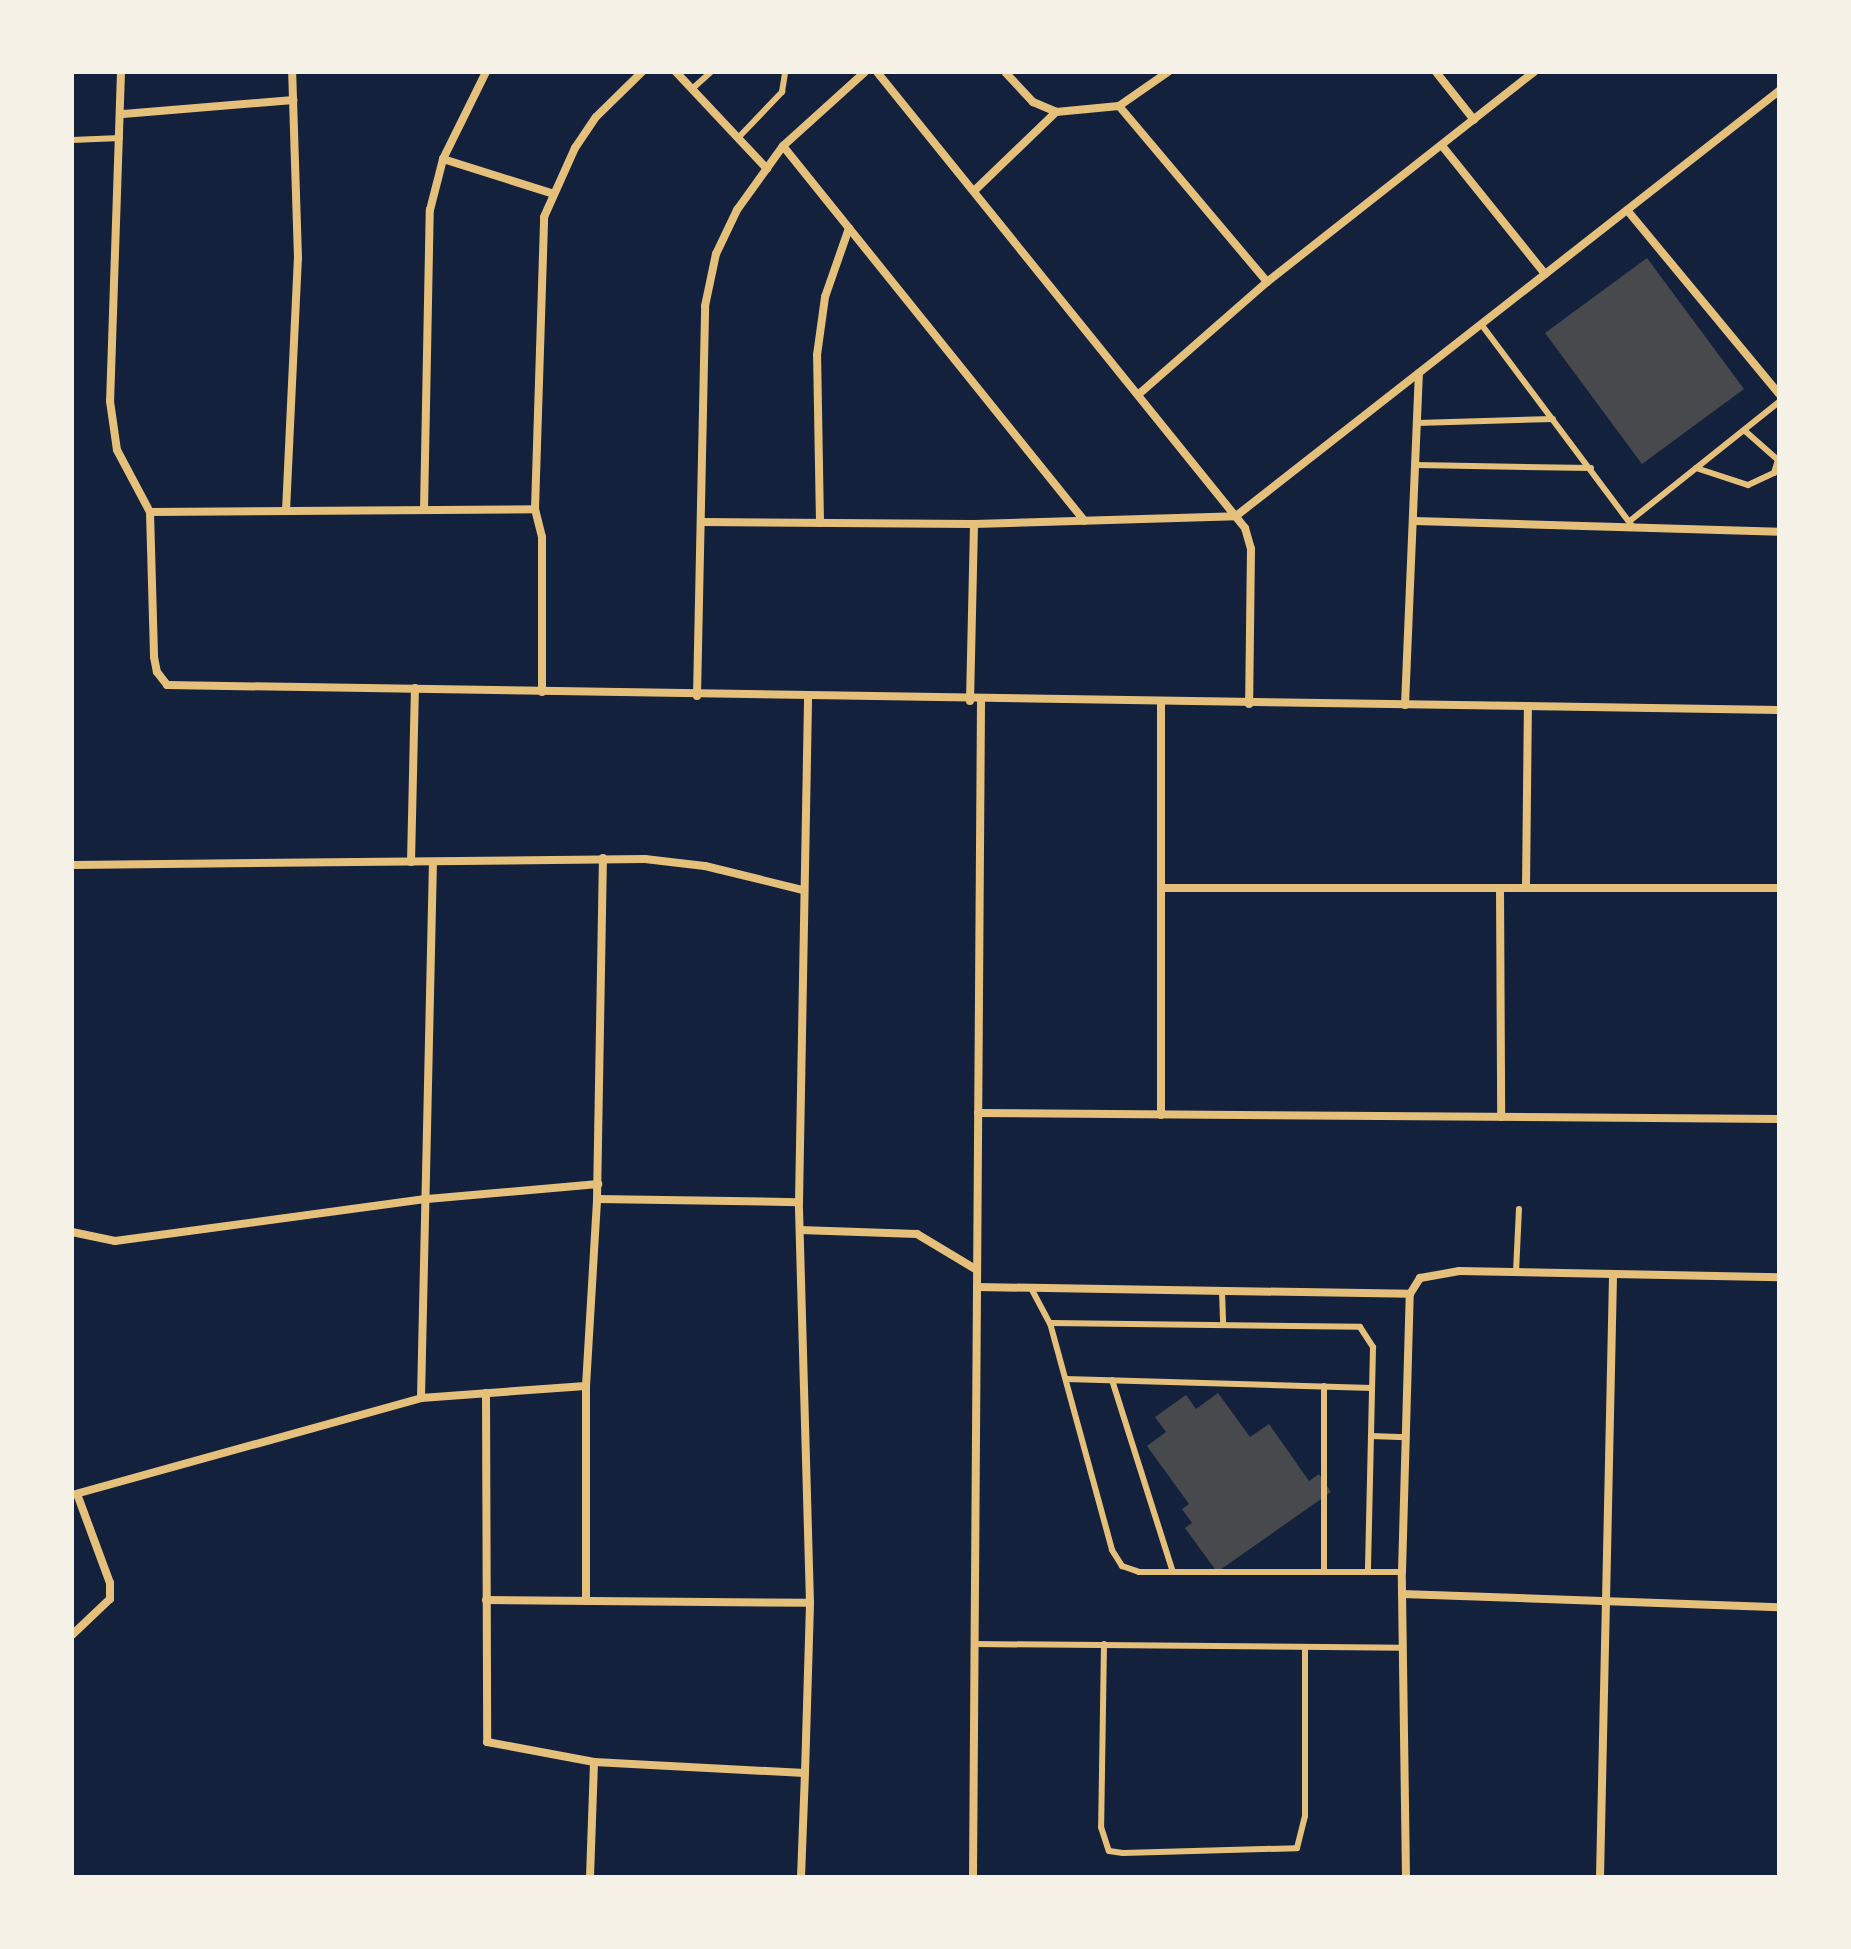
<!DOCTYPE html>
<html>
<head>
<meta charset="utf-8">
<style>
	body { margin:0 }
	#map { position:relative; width:1851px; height:1949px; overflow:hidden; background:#14213d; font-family:"Times New Roman",serif }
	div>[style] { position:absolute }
	.building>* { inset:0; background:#48494c }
	.service>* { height:6px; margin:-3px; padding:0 3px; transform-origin:3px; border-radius:3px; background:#e5c07b }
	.minor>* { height:8px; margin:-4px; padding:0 4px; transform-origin:4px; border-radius:4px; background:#e5c07b }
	span { translate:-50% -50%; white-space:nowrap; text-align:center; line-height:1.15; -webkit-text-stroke:8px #f6f1e7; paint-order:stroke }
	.frame { position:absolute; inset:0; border:74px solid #f6f1e7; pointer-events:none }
</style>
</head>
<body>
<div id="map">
	<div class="building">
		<i style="clip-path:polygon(1647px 258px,1744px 389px,1642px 464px,1545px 333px)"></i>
		<i style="clip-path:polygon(1218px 1393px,1250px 1437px,1269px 1424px,1309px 1481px,1319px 1474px,1331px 1492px,1217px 1572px,1185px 1528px,1192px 1523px,1182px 1509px,1189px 1504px,1147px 1446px,1166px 1432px,1155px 1417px,1186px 1395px,1196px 1409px)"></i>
	</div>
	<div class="service">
		<i style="left:692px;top:89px;width:25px;rotate:-42deg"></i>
		<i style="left:738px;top:138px;width:64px;rotate:-46.3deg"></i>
		<i style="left:782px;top:92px;width:20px;rotate:-81deg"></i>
		<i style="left:72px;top:140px;width:48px;rotate:-2.4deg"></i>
		<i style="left:1481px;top:324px;width:254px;rotate:53.2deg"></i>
		<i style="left:1417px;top:423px;width:136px;rotate:-1.7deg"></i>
		<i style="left:1416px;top:465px;width:175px;rotate:1deg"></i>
		<i style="left:1696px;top:468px;width:55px;rotate:18.1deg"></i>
		<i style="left:1748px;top:485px;width:29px;rotate:-25deg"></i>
		<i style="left:1774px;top:473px;width:14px;rotate:-73deg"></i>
		<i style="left:1778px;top:460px;width:45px;rotate:-138.6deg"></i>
		<i style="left:1631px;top:520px;width:189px;rotate:-38.6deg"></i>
		<i style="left:1516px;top:1272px;width:63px;rotate:-87.3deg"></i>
		<i style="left:1031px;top:1288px;width:40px;rotate:62deg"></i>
		<i style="left:1050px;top:1323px;width:235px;rotate:74.7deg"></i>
		<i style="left:1112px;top:1550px;width:19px;rotate:58deg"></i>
		<i style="left:1122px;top:1566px;width:18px;rotate:19deg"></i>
		<i style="left:1139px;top:1572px;width:263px"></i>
		<i style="left:1222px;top:1291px;width:33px;rotate:88deg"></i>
		<i style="left:1050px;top:1323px;width:310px;rotate:0.7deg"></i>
		<i style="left:1360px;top:1327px;width:24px;rotate:57deg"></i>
		<i style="left:1373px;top:1347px;width:225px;rotate:91.3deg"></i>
		<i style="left:1066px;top:1379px;width:306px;rotate:1.7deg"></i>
		<i style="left:1112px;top:1380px;width:201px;rotate:72.4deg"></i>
		<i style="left:1324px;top:1386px;width:186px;rotate:90deg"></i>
		<i style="left:1371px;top:1436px;width:35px;rotate:2deg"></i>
		<i style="left:974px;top:1644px;width:429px;rotate:0.5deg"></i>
		<i style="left:1104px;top:1644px;width:183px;rotate:90.9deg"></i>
		<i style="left:1101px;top:1827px;width:25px;rotate:72deg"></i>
		<i style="left:1109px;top:1851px;width:14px;rotate:8deg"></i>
		<i style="left:1123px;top:1853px;width:174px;rotate:-1.6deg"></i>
		<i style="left:1297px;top:1848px;width:33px;rotate:-76deg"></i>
		<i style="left:1305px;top:1816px;width:168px;rotate:-90deg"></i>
	</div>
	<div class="minor">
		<i style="left:121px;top:72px;width:329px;rotate:91.9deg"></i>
		<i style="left:110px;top:401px;width:49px;rotate:81.9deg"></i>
		<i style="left:117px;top:450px;width:70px;rotate:62deg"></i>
		<i style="left:150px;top:512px;width:145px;rotate:88.4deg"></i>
		<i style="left:154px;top:657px;width:15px;rotate:79deg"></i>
		<i style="left:157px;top:672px;width:16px;rotate:52deg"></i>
		<i style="left:167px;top:685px;width:1612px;rotate:0.89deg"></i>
		<i style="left:676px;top:72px;width:133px;rotate:46.8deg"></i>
		<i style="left:877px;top:72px;width:586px;rotate:51.1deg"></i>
		<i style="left:1245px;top:528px;width:22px;rotate:74deg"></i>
		<i style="left:1251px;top:549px;width:155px;rotate:90.7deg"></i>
		<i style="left:1005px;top:72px;width:41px;rotate:47deg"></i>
		<i style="left:1033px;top:102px;width:25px;rotate:23deg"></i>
		<i style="left:1056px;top:112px;width:63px;rotate:-5.4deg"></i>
		<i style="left:1119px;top:106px;width:60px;rotate:-34.8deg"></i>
		<i style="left:1436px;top:72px;width:61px;rotate:51.6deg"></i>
		<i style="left:1119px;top:106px;width:230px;rotate:49.9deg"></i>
		<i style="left:123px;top:114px;width:171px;rotate:-4.7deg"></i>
		<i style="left:783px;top:146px;width:481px;rotate:51.2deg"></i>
		<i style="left:1443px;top:147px;width:163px;rotate:51.2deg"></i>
		<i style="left:443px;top:159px;width:116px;rotate:17.5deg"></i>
		<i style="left:974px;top:191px;width:114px;rotate:-43.9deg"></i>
		<i style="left:1627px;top:210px;width:239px;rotate:50.4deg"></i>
		<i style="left:1139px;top:394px;width:170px;rotate:-41.2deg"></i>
		<i style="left:1267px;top:282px;width:340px;rotate:-38.2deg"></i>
		<i style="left:535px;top:509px;width:29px;rotate:76deg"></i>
		<i style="left:542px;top:537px;width:155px;rotate:90deg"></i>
		<i style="left:424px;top:510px;width:300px;rotate:-88.9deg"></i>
		<i style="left:430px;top:210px;width:53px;rotate:-75.7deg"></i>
		<i style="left:443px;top:159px;width:97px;rotate:-63.7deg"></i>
		<i style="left:286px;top:511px;width:253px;rotate:-87.3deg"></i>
		<i style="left:298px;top:258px;width:186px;rotate:-91.8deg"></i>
		<i style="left:150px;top:512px;width:385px;rotate:-0.4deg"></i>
		<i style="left:535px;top:509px;width:292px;rotate:-88.2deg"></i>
		<i style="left:544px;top:217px;width:76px;rotate:-65.8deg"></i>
		<i style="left:575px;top:148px;width:37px;rotate:-56deg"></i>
		<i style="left:596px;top:117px;width:64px;rotate:-44.4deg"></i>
		<i style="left:1415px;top:521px;width:364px;rotate:1.7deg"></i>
		<i style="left:701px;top:522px;width:273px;rotate:0.4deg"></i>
		<i style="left:974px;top:524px;width:262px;rotate:-1.7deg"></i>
		<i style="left:1236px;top:516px;width:690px;rotate:-38.05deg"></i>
		<i style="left:820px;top:523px;width:168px;rotate:-91deg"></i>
		<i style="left:817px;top:355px;width:59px;rotate:-82.1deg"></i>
		<i style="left:825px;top:297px;width:73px;rotate:-70.8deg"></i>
		<i style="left:697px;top:696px;width:390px;rotate:-88.8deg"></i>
		<i style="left:705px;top:306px;width:53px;rotate:-78.1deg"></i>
		<i style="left:716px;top:254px;width:49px;rotate:-64.5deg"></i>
		<i style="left:737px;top:210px;width:79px;rotate:-54.3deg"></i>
		<i style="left:783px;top:146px;width:110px;rotate:-42.1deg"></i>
		<i style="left:970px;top:701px;width:177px;rotate:-88.7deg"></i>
		<i style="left:1161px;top:703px;width:412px;rotate:90deg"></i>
		<i style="left:1405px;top:705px;width:332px;rotate:-87.6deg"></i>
		<i style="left:411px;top:862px;width:174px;rotate:-88.7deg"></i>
		<i style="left:72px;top:865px;width:573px;rotate:-0.6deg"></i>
		<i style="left:645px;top:859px;width:60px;rotate:6.7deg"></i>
		<i style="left:705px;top:866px;width:101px;rotate:13.8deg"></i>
		<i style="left:1161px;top:888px;width:618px"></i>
		<i style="left:1500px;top:888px;width:229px;rotate:89.7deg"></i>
		<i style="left:1526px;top:888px;width:182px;rotate:-89.4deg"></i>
		<i style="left:978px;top:1113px;width:801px;rotate:0.43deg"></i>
		<i style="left:597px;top:1199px;width:202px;rotate:0.9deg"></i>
		<i style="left:800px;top:1230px;width:117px;rotate:2deg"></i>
		<i style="left:917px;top:1234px;width:70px;rotate:31deg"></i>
		<i style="left:72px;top:1232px;width:44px;rotate:11.8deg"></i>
		<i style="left:115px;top:1241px;width:315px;rotate:-7.7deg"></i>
		<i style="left:427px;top:1199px;width:172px;rotate:-5deg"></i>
		<i style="left:977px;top:1287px;width:433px;rotate:0.9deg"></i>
		<i style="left:486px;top:1393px;width:349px;rotate:89.8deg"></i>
		<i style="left:487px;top:1742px;width:109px;rotate:10.6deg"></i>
		<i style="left:594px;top:1762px;width:211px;rotate:3deg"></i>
		<i style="left:805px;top:1773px;width:104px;rotate:92.2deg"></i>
		<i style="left:421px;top:1398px;width:536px;rotate:-88.72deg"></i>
		<i style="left:72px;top:1495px;width:362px;rotate:-15.5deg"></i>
		<i style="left:421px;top:1398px;width:165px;rotate:-4.2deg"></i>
		<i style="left:1402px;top:1594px;width:377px;rotate:2deg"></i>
		<i style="left:486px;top:1600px;width:324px;rotate:0.5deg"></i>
		<i style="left:586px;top:1601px;width:215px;rotate:-90deg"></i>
		<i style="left:586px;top:1386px;width:187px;rotate:-86.6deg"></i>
		<i style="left:597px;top:1199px;width:341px;rotate:-89deg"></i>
		<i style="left:72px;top:1635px;width:52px;rotate:-43.5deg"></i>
		<i style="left:110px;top:1599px;width:16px;rotate:-90deg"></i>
		<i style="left:110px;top:1583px;width:95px;rotate:-110.3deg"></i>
		<i style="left:805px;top:1773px;width:170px;rotate:-88.3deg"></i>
		<i style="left:810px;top:1603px;width:401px;rotate:-91.6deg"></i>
		<i style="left:799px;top:1202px;width:503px;rotate:-88.97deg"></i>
		<i style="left:590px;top:1877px;width:115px;rotate:-88deg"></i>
		<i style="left:973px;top:1877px;width:1176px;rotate:-89.61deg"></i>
		<i style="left:1406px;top:1877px;width:305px;rotate:-90.8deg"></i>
		<i style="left:1402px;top:1572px;width:278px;rotate:-88.4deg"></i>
		<i style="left:1410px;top:1294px;width:19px;rotate:-58deg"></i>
		<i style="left:1420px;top:1278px;width:40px;rotate:-10deg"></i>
		<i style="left:1459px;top:1271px;width:320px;rotate:1.1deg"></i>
		<i style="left:1600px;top:1877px;width:603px;rotate:-88.76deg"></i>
	</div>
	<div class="frame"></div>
</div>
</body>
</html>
